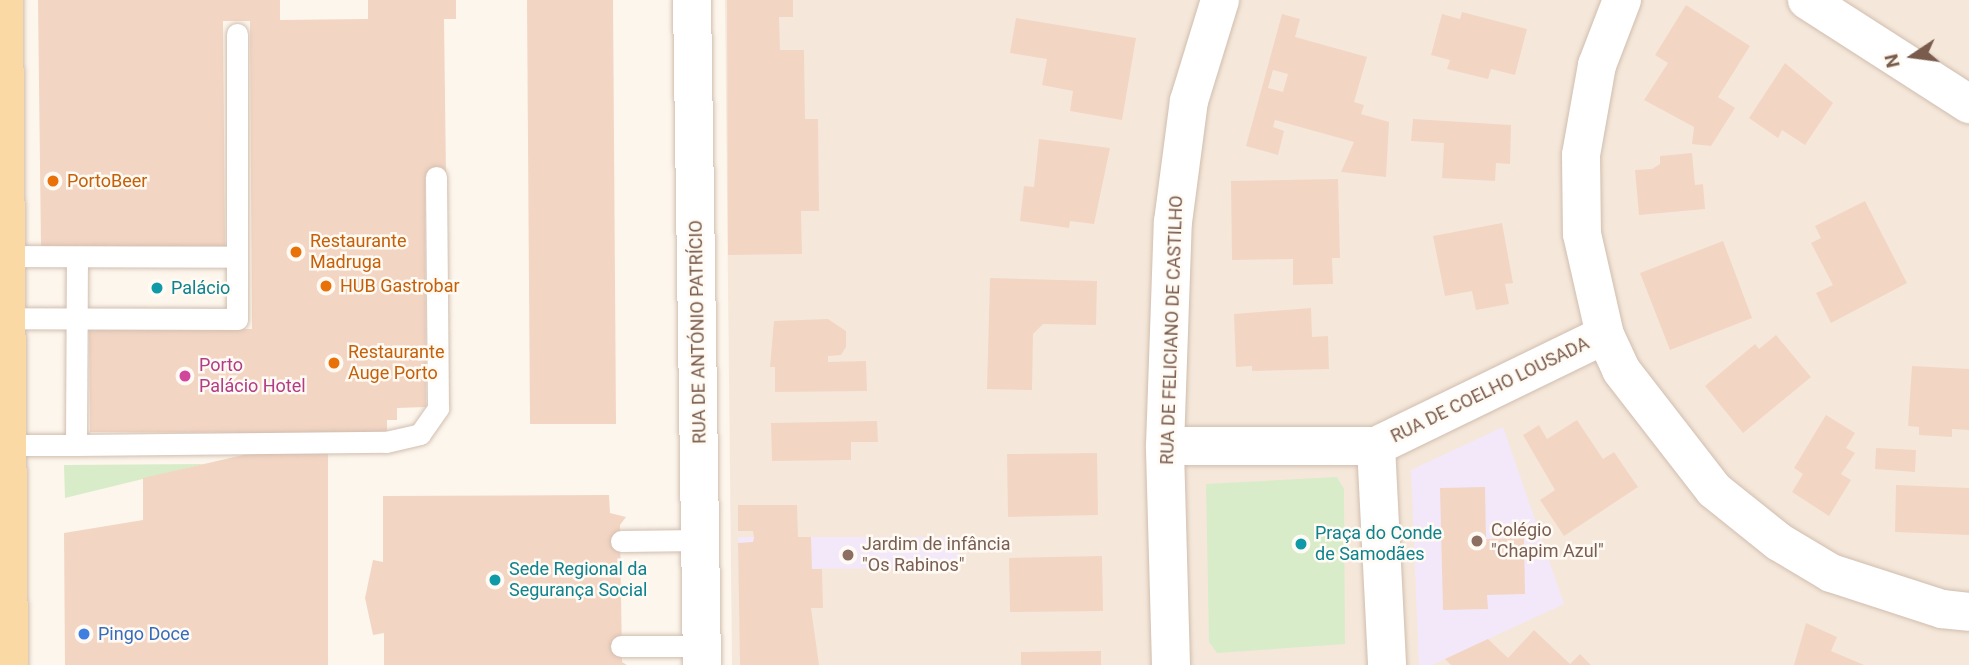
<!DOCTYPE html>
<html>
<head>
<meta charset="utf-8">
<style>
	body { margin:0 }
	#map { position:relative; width:1969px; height:665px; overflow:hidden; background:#fdf6ec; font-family:Roboto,sans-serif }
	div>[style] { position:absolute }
	.residential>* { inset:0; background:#f5e8da }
	.education>* { inset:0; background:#f3e8fa }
	.green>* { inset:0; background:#d8ecc9 }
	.building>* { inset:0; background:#f3d5c3 }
	.roads { filter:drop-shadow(0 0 2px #d1beb0) drop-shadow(0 0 2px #d1beb0) }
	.lane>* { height:21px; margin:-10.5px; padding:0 10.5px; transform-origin:10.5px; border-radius:10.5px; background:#fff }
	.street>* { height:38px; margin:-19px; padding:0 19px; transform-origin:19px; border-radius:19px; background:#fff }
	.primary>* { height:38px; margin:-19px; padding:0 19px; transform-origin:19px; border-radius:19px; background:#fbd9a5 }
	.dots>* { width:19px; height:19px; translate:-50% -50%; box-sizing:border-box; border:4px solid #fffaf3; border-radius:50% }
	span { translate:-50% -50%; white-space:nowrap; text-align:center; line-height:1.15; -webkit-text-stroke:5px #fffaf3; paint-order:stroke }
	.food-label { font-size:18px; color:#c56008 }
	.left { translate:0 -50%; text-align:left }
	.culture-label { font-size:18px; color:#0d838f }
	.street-label { font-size:18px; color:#7a5c4d }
	.hotel-label { font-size:18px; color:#b23c85 }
	.education-label { font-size:18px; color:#785e54 }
	.shop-label { font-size:18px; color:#366cbe }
	.north { position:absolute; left:1878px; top:21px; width:70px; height:70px; -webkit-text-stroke:5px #fffaf3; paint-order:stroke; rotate:257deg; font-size:19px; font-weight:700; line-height:28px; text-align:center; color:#7a5c4d }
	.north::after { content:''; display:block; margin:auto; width:24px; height:32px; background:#7a5c4d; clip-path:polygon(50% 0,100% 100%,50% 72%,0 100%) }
</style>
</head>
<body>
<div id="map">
	<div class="residential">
		<i style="clip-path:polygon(725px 0,1969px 0,1969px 665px,732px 665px)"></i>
	</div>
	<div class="education">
		<i style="clip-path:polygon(1503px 427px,1564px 604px,1432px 665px,1419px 665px,1411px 470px)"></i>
		<i style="clip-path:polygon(738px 537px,957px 537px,958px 568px,738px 569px)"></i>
	</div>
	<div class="green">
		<i style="clip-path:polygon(204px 464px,65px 498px,64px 465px)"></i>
		<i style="clip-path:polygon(1337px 477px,1344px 489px,1345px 644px,1217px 653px,1209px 642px,1206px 484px)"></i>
	</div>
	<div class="building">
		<i style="clip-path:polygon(38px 0,280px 0,280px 20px,368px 19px,368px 0,456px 0,456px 19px,444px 19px,446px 177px,425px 177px,426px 407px,397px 408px,397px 420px,387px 420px,387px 434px,90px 432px,89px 328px,252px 329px,250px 21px,223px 21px,225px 246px,41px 248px)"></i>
		<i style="clip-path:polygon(527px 0,613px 0,616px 424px,530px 424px)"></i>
		<i style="clip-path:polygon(727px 0,793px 0,793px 17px,779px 17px,780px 50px,804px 50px,805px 119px,818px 119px,819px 211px,801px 211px,802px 254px,728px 255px)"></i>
		<i style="clip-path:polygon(1686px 5px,1750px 46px,1718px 97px,1735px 108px,1711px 146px,1692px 144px,1694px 127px,1644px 100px,1668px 63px,1655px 55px)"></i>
		<i style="clip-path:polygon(1462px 12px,1527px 29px,1515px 75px,1491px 69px,1488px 79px,1447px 69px,1450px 60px,1431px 55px,1442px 14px,1460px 19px)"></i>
		<i style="clip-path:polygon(evenodd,1282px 14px,1300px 19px,1295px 37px,1367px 57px,1354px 102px,1364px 105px,1361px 114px,1389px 122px,1386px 177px,1341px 172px,1354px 142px,1275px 120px,1273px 127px,1284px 131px,1278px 155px,1246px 146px,1282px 14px,1273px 70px,1288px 74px,1283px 92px,1268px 88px,1273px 70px)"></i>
		<i style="clip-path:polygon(1016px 18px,1136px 38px,1122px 120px,1070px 111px,1073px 91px,1042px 85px,1047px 59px,1010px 53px)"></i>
		<i style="clip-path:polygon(1785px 63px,1833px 103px,1805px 145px,1782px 130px,1778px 138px,1749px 118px)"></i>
		<i style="clip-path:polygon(1413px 119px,1511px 125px,1510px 164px,1496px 163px,1495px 181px,1442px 178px,1444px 143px,1411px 141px)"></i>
		<i style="clip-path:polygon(1039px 139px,1110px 148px,1094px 224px,1070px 221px,1069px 228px,1020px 221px,1024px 186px,1034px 187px)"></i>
		<i style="clip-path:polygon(1692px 153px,1695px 185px,1703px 184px,1705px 209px,1639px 215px,1635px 170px,1652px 169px,1660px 164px,1660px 156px)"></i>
		<i style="clip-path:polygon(1338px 179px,1340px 258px,1332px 258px,1333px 284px,1293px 285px,1293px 259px,1232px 260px,1231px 181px)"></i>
		<i style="clip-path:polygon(1865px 201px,1907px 283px,1831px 323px,1816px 293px,1833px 285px,1811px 243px,1821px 238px,1815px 226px)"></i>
		<i style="clip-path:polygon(1502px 223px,1513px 283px,1505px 284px,1509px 304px,1476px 310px,1472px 291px,1445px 296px,1433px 236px)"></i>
		<i style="clip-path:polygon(1723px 241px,1752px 318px,1670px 350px,1640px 273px)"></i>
		<i style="clip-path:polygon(990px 278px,1097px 281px,1096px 325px,1043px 324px,1033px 334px,1032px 390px,987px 389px)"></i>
		<i style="clip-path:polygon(1311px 308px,1312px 337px,1328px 336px,1329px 369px,1252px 371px,1252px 366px,1236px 367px,1234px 314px)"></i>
		<i style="clip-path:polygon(828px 319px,846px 331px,846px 347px,841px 355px,828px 356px,828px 362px,866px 361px,867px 391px,775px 392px,775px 367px,770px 367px,774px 321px)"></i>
		<i style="clip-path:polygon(1776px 335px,1811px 377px,1743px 433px,1705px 386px,1755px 344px,1759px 349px)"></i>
		<i style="clip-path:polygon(1912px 366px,1969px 369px,1969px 430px,1952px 429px,1952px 437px,1919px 435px,1919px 427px,1908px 426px)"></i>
		<i style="clip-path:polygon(1826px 415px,1855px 433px,1846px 448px,1855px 453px,1841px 474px,1851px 480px,1829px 516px,1792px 492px,1803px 474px,1794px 468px)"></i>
		<i style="clip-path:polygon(1577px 420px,1603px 459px,1614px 452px,1638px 487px,1564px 536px,1540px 500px,1555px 490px,1523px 435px,1539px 425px,1547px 439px)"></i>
		<i style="clip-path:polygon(877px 421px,878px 442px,851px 442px,851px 460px,772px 461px,771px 423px)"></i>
		<i style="clip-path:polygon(1876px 448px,1916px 450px,1915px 472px,1875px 469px)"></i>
		<i style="clip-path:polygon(328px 451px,328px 665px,65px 665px,64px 533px,143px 520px,143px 478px,252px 453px)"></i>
		<i style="clip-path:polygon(1097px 453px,1098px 515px,1008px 517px,1007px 454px)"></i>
		<i style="clip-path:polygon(1896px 485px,1969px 488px,1969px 535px,1895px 532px)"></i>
		<i style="clip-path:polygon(1485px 487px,1486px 539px,1524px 538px,1525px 594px,1487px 595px,1488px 609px,1443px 610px,1440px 488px)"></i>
		<i style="clip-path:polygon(609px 495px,610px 513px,626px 517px,620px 525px,622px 662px,627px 665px,384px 665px,384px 633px,373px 635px,365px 598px,373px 560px,383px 562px,383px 496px)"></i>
		<i style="clip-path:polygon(738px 505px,797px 505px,798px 537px,811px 537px,812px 569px,822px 569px,823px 608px,811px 608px,819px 665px,740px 665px,738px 543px,753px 542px,754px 538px,753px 531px,738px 531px)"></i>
		<i style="clip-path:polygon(1102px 556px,1103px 611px,1010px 612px,1009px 558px)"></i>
		<i style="clip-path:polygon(1806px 623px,1837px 637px,1831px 651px,1864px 665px,1794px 665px)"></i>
		<i style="clip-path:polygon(1534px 630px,1570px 664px,1580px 654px,1591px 665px,1451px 665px,1445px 659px,1488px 639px,1508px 658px)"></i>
		<i style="clip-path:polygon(1101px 651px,1101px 665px,1021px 665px,1021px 652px)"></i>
	</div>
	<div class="roads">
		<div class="lane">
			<i style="left:6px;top:256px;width:231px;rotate:0.2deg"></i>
			<i style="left:237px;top:257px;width:62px;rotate:90deg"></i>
			<i style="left:237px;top:319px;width:230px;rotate:-179.8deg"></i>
			<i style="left:237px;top:257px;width:223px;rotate:-90deg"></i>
			<i style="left:7px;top:445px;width:69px"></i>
			<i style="left:76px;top:445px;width:188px;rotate:-89.7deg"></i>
			<i style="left:76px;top:445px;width:310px;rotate:-0.6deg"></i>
			<i style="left:386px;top:442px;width:35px;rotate:-13deg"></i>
			<i style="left:420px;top:434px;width:32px;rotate:-55deg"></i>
			<i style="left:438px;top:408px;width:231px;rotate:-90.5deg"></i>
			<i style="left:621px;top:541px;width:80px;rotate:-0.7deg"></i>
			<i style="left:621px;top:646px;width:81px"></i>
		</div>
		<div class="street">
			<i style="left:692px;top:0;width:665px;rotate:89.14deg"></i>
			<i style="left:1622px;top:0;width:70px;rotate:111deg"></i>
			<i style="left:1597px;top:65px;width:91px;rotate:100.1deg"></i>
			<i style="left:1581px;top:155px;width:79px;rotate:89.3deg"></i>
			<i style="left:1582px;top:234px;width:104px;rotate:77.2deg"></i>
			<i style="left:1605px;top:335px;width:38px;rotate:65deg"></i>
			<i style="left:1621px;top:370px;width:152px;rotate:52.2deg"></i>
			<i style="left:1714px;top:490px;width:83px;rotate:38.7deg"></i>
			<i style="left:1779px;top:542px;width:61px;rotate:30.8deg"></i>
			<i style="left:1831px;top:573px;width:117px;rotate:18deg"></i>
			<i style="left:1942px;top:609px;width:27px;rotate:6deg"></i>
			<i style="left:1807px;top:0;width:193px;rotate:32.7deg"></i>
			<i style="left:1165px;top:446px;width:211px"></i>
			<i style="left:1376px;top:446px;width:219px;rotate:87.1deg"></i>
			<i style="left:1376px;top:446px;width:254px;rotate:-25.9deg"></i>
			<i style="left:1171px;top:665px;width:219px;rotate:-91.6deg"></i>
			<i style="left:1165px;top:446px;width:224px;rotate:-88deg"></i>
			<i style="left:1173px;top:222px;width:122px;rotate:-82.5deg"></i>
			<i style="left:1189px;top:101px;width:106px;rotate:-72.9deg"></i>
		</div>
		<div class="primary">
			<i style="left:4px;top:0;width:665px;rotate:89.57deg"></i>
		</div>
	</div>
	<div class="dots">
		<i style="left:53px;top:181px;background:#e8710a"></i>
		<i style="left:296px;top:252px;background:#e8710a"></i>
		<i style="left:326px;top:286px;background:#e8710a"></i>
		<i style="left:157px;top:288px;background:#0f9aa8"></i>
		<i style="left:334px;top:363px;background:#e8710a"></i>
		<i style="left:185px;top:376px;background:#d1479c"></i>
		<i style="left:1477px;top:541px;background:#8d6e63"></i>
		<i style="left:1301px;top:544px;background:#0f9aa8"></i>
		<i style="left:848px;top:555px;background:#8d6e63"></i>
		<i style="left:495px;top:580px;background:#0f9aa8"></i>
		<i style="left:84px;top:634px;background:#3f7fe0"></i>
	</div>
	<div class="food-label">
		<span class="left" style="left:67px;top:181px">PortoBeer</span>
		<span class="left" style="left:310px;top:252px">Restaurante<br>Madruga</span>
		<span class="left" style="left:340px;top:286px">HUB Gastrobar</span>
		<span class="left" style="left:348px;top:363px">Restaurante<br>Auge Porto</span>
	</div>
	<div class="culture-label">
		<span class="left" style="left:171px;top:288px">Palácio</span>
		<span class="left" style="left:1315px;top:544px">Praça do Conde<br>de Samodães</span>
		<span class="left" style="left:509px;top:580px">Sede Regional da<br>Segurança Social</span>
	</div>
	<div class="street-label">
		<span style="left:1172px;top:330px;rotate:-88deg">RUA DE FELICIANO DE CASTILHO</span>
		<span style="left:698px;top:332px;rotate:-91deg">RUA DE ANTÓNIO PATRÍCIO</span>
		<span style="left:1490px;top:390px;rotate:-26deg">RUA DE COELHO LOUSADA</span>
	</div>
	<div class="hotel-label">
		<span class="left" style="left:199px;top:376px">Porto<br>Palácio Hotel</span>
	</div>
	<div class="education-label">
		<span class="left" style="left:1491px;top:541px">Colégio<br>"Chapim Azul"</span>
		<span class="left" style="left:862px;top:555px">Jardim de infância<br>"Os Rabinos"</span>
	</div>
	<div class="shop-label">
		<span class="left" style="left:98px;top:634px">Pingo Doce</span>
	</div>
	<div class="north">N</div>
</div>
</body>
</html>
